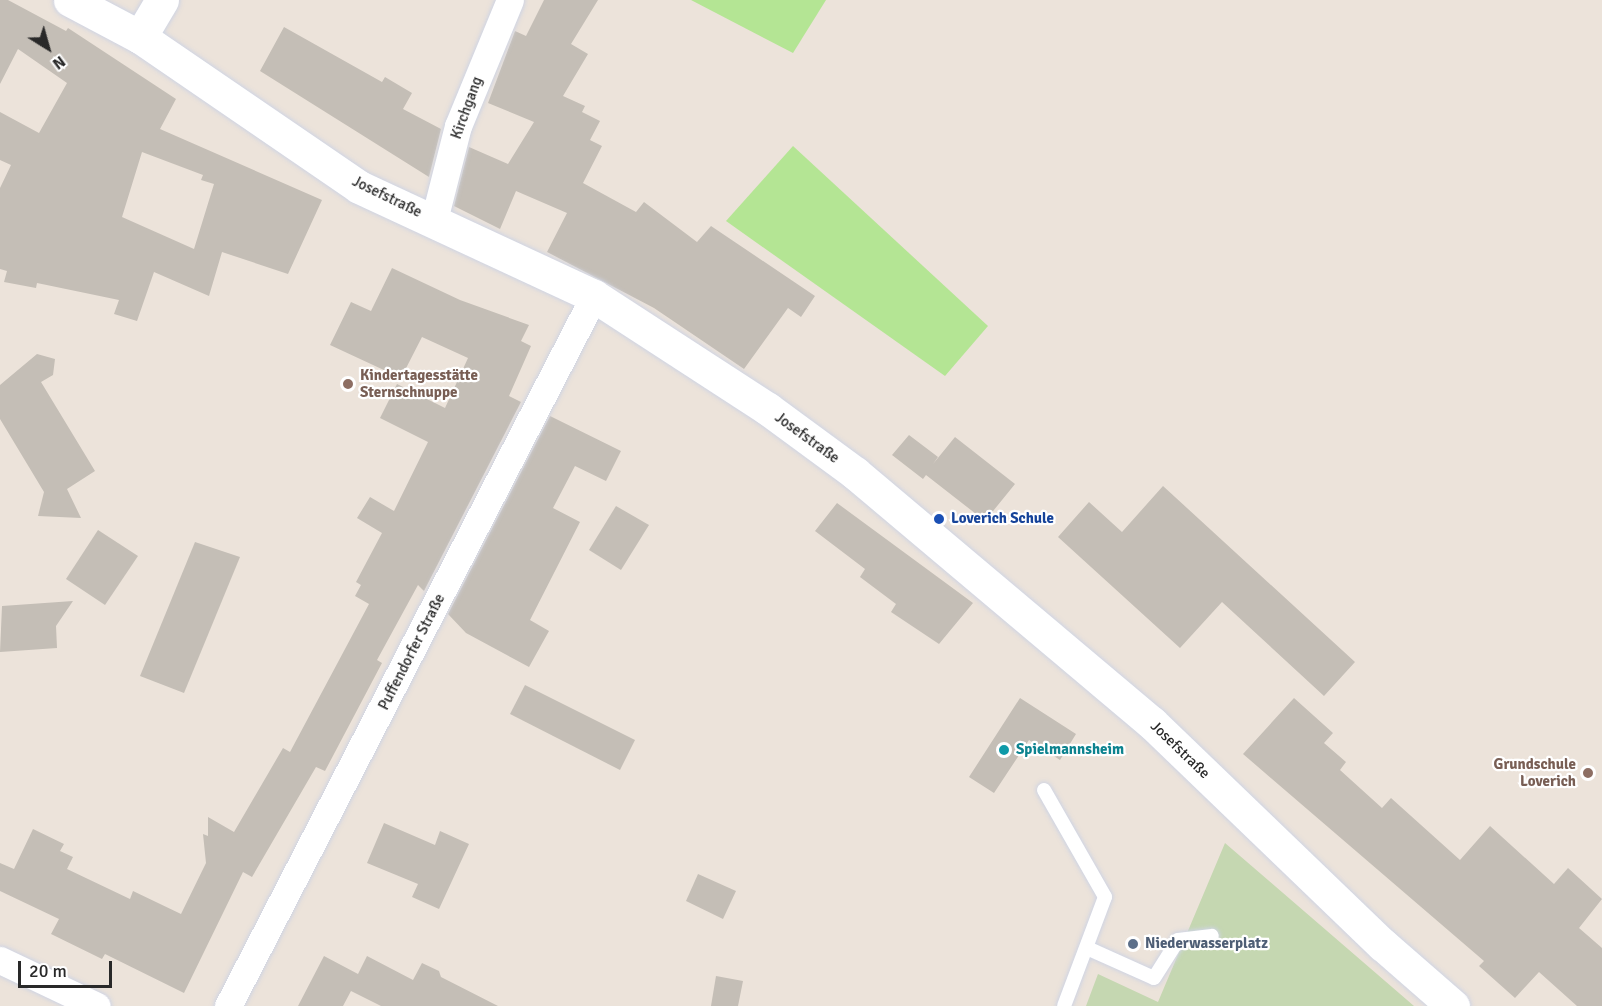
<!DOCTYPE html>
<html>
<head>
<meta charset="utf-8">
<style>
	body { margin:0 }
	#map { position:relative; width:1602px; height:1006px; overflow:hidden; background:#ece3da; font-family:Signika,sans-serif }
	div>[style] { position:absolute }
	.green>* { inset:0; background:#b4e594 }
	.cemetery>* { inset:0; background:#c5d7b1 }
	.building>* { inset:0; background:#c4beb6 }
	.roads { filter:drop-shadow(0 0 2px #cfd4e3) drop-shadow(0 0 2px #cfd4e3) }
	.lane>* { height:14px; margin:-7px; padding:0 7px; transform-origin:7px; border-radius:7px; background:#fff }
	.street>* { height:27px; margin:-13.5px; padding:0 13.5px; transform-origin:13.5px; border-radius:13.5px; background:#fff }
	.secondary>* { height:33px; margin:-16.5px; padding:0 16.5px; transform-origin:16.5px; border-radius:16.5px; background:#fff }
	.dots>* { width:16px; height:16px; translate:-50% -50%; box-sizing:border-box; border:3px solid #fff; border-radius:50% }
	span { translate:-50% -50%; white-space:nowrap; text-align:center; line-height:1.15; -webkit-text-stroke:4.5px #fff; paint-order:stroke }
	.street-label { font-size:15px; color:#292929 }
	.education-label { font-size:15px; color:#785e54; font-weight:700 }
	.left { translate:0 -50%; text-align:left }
	.right { translate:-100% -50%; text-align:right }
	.transit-label { font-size:15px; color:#164399; font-weight:700 }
	.culture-label { font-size:15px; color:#0d838f; font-weight:700 }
	.service-label { font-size:15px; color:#4e5e75; font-weight:700 }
	.north { position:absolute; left:18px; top:18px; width:60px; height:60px; -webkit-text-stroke:4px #fff; paint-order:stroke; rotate:143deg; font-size:16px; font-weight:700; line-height:24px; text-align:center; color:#292929 }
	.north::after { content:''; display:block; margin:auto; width:21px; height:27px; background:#292929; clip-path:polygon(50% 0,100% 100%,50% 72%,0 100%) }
	.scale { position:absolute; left:18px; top:961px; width:94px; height:27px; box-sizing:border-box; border:3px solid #292929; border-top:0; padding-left:8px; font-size:18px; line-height:21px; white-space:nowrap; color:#292929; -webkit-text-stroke:4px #fff; paint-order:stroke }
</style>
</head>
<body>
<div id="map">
	<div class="green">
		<i style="clip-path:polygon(691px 0,826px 0,793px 53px)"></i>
		<i style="clip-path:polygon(793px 146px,988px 326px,945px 376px,726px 221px)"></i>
	</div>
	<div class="cemetery">
		<i style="clip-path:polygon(1225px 843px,1414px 1006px,1086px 1006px,1098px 974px,1158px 1002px)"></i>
	</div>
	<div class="building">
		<i style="clip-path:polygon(evenodd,0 0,8px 0,66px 31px,68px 28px,176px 99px,160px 129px,322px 200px,288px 274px,222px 252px,209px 296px,154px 272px,137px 321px,114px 314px,119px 300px,37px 283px,36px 288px,4px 282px,7px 271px,0 269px,0 188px,11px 165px,0 160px,0 112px,39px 133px,67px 83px,18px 49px,0 84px,0 0,142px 152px,203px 175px,201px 180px,214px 184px,194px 249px,122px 217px,142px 152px)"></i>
		<i style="clip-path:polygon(544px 0,598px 0,571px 44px,588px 54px,563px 96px,585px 106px,582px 112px,600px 121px,590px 140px,602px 146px,583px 183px,636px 212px,644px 202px,697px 242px,711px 226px,815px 296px,801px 317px,788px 308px,744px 369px,654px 308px,547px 252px,567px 213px,516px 191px,500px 229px,454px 206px,469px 147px,508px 164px,534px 122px,488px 103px,515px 31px,526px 36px)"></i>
		<i style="clip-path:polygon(284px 27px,382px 82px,385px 77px,412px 93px,403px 109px,441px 129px,429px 177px,260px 71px)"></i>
		<i style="clip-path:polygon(392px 268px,460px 300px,529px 325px,521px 341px,531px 346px,509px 396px,521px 402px,424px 591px,418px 585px,377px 660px,382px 663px,325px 771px,316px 767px,252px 877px,243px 872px,184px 993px,105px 954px,102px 959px,51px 934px,59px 919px,0 891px,0 863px,14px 869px,33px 829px,64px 844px,60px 851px,73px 857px,67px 869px,130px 899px,133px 891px,181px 914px,206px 863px,203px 834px,208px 836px,208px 817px,234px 832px,283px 748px,290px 752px,369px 604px,355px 596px,361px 585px,356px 582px,382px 533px,357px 518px,370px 497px,394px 511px,428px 442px,380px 418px,397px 384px,445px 408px,468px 358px,422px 337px,401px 378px,330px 345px,351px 302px,371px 311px)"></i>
		<i style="clip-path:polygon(37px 354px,55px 359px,53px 375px,41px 382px,95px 471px,67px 489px,81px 518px,38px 516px,44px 492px,0 419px,0 385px)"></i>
		<i style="clip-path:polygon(550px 416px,621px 451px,606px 481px,575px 466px,553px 508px,580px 522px,530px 620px,549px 631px,529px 667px,466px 633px,448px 614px)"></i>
		<i style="clip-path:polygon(909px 435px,938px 457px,933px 464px,955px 437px,1015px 484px,985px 521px,926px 475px,923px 479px,892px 455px)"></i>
		<i style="clip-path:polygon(1163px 486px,1355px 662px,1324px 696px,1222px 602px,1180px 648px,1058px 537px,1089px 502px,1122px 532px)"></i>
		<i style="clip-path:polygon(837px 503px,973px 603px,939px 644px,891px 612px,896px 604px,860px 577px,865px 569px,815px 531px)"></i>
		<i style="clip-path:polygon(616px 506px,649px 525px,621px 570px,589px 550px)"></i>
		<i style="clip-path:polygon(98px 530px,138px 556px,105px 605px,66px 579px)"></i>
		<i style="clip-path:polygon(195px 542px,240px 557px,184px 693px,140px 676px)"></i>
		<i style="clip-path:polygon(73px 601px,56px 626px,57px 648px,0 652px,2px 606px)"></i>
		<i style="clip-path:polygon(525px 685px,635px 740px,620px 770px,510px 714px)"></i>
		<i style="clip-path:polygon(1020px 698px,1076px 734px,1060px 760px,1029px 740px,994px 793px,969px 777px)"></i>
		<i style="clip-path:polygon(1294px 698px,1333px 733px,1324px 743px,1346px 762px,1340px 770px,1382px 808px,1391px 798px,1460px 860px,1490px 826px,1554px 884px,1568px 868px,1602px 899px,1579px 928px,1602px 948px,1602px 1006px,1577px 1006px,1539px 972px,1515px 998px,1479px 966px,1484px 961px,1243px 754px)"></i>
		<i style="clip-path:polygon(384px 823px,435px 845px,440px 831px,469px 844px,439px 909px,412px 897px,418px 884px,367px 863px)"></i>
		<i style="clip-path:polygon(698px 874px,736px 891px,723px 919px,686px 901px)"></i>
		<i style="clip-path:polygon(324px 956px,358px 974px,367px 956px,413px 980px,422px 963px,439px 971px,441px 977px,498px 1006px,381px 1006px,351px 991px,343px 1006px,298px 1006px)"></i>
		<i style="clip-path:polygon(716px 976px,743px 981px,738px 1006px,711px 1006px)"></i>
	</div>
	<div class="roads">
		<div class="lane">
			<i style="left:1044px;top:790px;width:123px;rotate:60.3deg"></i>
			<i style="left:1105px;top:897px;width:116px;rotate:110.6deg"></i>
			<i style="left:1087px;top:948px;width:73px;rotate:24.1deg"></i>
			<i style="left:1154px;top:978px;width:45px;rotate:-57.7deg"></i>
			<i style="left:1178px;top:940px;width:34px;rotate:-7deg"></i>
		</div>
		<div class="street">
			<i style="left:434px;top:220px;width:97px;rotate:-75.7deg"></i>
			<i style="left:458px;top:126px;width:136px;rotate:-67.6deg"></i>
			<i style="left:0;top:960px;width:107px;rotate:25.4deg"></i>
			<i style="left:228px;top:1006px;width:799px;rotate:-62.73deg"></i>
		</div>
		<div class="secondary">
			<i style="left:70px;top:0;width:79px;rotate:27.9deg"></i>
			<i style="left:140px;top:37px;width:265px;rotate:34.4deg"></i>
			<i style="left:359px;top:187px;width:259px;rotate:24.9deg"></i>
			<i style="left:594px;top:296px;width:207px;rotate:33deg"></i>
			<i style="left:768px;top:409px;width:108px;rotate:36.3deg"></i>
			<i style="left:855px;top:473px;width:388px;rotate:40.1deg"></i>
			<i style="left:1152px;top:723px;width:320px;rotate:43.9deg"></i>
			<i style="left:1383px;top:945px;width:93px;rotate:41.1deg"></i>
			<i style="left:140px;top:37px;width:43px;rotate:-59.3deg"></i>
		</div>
	</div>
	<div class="dots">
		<i style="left:348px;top:384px;background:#8d6e63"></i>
		<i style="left:939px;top:519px;background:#1a4fb4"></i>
		<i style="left:1004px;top:750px;background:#0f9aa8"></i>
		<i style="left:1588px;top:773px;background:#8d6e63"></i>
		<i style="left:1133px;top:944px;background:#5c6f8a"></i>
	</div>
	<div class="street-label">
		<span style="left:467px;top:108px;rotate:-70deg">Kirchgang</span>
		<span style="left:387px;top:197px;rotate:26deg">Josefstraße</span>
		<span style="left:807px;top:438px;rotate:36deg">Josefstraße</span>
		<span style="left:412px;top:652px;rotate:-63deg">Puffendorfer Straße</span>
		<span style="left:1180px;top:750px;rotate:44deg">Josefstraße</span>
	</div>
	<div class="education-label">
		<span class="left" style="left:360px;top:384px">Kindertagesstätte<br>Sternschnuppe</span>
		<span class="right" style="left:1576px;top:773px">Grundschule<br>Loverich</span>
	</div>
	<div class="transit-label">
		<span class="left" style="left:951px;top:519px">Loverich Schule</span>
	</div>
	<div class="culture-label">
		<span class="left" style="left:1016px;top:750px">Spielmannsheim</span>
	</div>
	<div class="service-label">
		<span class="left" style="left:1145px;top:944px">Niederwasserplatz</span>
	</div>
	<div class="north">N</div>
	<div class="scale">20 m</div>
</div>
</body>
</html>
